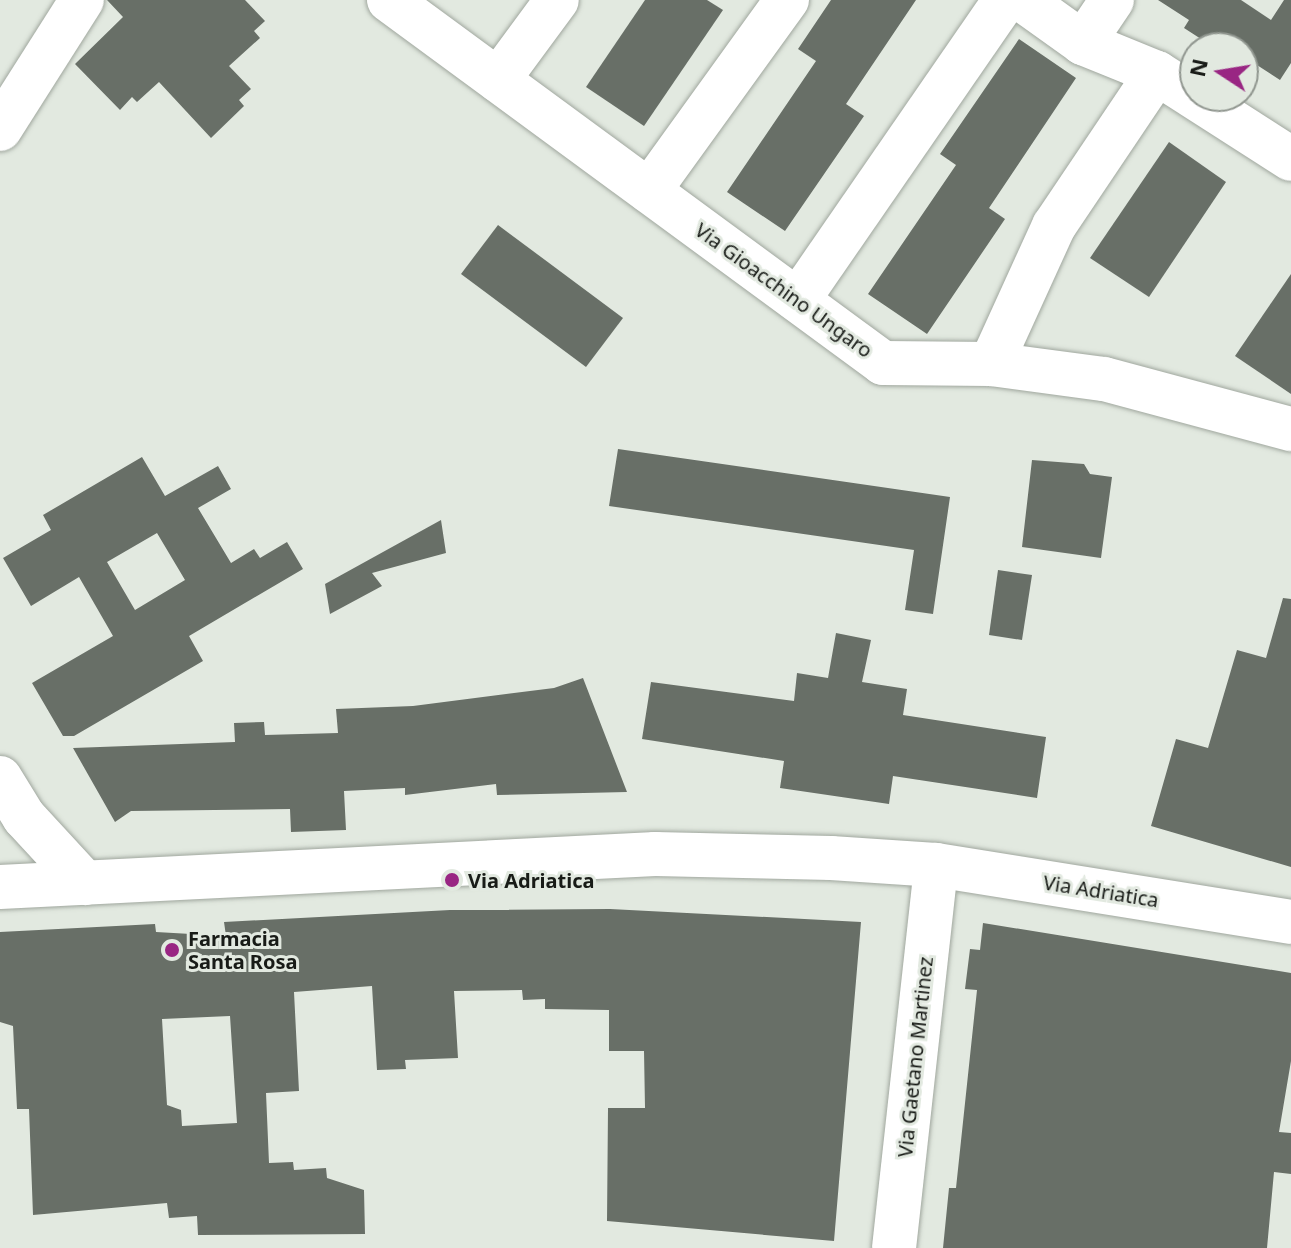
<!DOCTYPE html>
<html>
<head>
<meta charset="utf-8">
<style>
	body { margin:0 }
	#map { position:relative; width:1291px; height:1248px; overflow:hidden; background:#e2e9e0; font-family:"Noto Sans",sans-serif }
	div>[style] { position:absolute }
	.building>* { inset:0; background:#686f67 }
	.roads { filter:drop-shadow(0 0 2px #a0a79e) drop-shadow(0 0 2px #a0a79e) }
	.minor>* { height:44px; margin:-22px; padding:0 22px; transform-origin:22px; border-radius:22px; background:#fff }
	.tertiary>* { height:44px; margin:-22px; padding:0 22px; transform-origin:22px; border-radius:22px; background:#fff }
	.dots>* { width:22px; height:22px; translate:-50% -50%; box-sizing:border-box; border:4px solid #e2e9e0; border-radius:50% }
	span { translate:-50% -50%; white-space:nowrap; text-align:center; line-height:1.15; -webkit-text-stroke:6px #e2e9e0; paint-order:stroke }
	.street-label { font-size:20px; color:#181b17 }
	.poi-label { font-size:20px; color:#181b17; font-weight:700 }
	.left { translate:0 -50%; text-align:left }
	.north { position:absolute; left:1179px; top:32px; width:80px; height:80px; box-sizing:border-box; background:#e2e9e0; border:2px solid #919790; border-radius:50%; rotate:282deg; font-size:22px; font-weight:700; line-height:32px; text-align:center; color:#181b17 }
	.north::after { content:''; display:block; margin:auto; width:28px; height:36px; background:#992683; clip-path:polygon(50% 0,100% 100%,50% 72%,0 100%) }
</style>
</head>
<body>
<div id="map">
	<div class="building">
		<i style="clip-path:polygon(107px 0,245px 0,265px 21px,254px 31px,260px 38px,229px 66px,251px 89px,239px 100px,244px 106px,211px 138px,159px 82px,137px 102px,132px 97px,120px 110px,75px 64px,123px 17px)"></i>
		<i style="clip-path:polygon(645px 0,707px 0,723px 10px,644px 126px,586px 87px)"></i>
		<i style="clip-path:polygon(831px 0,916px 0,846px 104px,864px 116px,785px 231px,727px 192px,816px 61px,798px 49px)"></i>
		<i style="clip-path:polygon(1158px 0,1241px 0,1271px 20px,1284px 0,1291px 0,1291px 63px,1280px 80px,1243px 56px,1243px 48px,1215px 48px,1184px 28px,1189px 20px)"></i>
		<i style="clip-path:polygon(1019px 39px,1076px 78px,989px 208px,1005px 219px,927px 334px,868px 294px,956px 165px,940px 154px)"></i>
		<i style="clip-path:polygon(1169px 142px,1226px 182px,1149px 297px,1090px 258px)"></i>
		<i style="clip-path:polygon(498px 225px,623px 318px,586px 367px,461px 274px)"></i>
		<i style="clip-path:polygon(1291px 274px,1291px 394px,1235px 356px)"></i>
		<i style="clip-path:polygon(618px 449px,950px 497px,933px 614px,905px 610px,914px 550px,609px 506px)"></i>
		<i style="clip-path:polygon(evenodd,142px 457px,165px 496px,218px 466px,231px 489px,198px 508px,231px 563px,254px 549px,260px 558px,287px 542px,303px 569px,189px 636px,203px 661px,74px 736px,63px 736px,32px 683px,113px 636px,79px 577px,31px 606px,3px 558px,51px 530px,43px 515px,142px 457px,157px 533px,185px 580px,135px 610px,107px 562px,157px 533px)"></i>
		<i style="clip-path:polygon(1032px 460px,1084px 464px,1090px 474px,1112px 477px,1101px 558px,1022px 547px)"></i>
		<i style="clip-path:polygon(441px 520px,446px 553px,372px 573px,382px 586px,330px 614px,325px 584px)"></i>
		<i style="clip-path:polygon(998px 570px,1032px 575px,1022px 640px,989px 635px)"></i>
		<i style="clip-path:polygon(1283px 598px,1291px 599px,1291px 867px,1151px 826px,1176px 739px,1208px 748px,1237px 650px,1266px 658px)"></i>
		<i style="clip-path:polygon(836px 633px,871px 640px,862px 682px,907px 689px,903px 715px,1046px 737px,1037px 798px,893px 776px,889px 804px,780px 788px,784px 761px,642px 739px,651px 682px,794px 701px,797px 673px,828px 678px)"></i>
		<i style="clip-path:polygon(583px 678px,627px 792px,497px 795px,496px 784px,405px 795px,405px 788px,344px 791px,346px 830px,291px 832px,290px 809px,131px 811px,115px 822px,73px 748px,235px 742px,234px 723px,264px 722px,265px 735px,338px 733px,336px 709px,413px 706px,554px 688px)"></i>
		<i style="clip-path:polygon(evenodd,610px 909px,861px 922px,834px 1241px,607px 1221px,608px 1108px,645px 1108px,644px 1051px,609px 1051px,609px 1010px,545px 1009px,545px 999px,523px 1000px,522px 990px,454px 991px,458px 1058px,405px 1060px,406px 1069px,377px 1070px,372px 986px,294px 992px,299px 1091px,266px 1093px,269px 1163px,293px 1162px,294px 1170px,326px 1168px,327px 1178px,364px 1190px,365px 1234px,198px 1235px,197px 1216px,169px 1218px,167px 1203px,33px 1215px,29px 1109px,17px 1109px,13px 1026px,0 1022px,0 932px,155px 924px,156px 932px,226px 936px,224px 922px,450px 910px,610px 909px,230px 1016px,237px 1123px,182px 1126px,181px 1110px,167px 1105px,162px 1019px,230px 1016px)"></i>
		<i style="clip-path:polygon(983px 923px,1291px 973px,1291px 1061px,1279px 1132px,1291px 1133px,1291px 1174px,1274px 1172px,1267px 1248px,943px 1248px,949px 1188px,956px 1188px,977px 990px,965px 989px,970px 949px,980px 950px)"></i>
	</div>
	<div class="roads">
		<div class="minor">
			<i style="left:389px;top:0;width:613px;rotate:36.31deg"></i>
			<i style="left:883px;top:363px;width:108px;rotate:0.5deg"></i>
			<i style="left:991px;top:364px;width:114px;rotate:7.6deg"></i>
			<i style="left:1104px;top:379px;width:194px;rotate:15deg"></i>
			<i style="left:1023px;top:0;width:74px;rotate:35.6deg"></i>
			<i style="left:1083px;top:43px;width:80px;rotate:22.1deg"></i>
			<i style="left:1157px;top:73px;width:159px;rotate:32.7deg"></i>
			<i style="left:1083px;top:43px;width:52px;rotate:-56deg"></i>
			<i style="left:498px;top:80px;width:99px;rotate:-53.6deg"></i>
			<i style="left:0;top:129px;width:153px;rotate:-57.6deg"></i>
			<i style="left:649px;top:191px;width:236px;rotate:-54.2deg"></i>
			<i style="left:798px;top:300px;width:364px;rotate:-55.4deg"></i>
			<i style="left:991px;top:364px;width:152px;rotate:-65.5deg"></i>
			<i style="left:1054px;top:226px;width:184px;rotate:-56.1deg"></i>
			<i style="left:0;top:778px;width:46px;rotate:58.4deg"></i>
			<i style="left:24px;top:817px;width:90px;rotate:47.3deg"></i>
			<i style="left:894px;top:1248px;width:385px;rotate:-83.7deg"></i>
		</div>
		<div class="tertiary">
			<i style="left:0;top:887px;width:656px;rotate:-2.88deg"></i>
			<i style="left:655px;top:854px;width:176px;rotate:1.3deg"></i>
			<i style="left:831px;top:858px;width:105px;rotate:3.8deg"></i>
			<i style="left:936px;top:865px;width:360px;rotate:9.1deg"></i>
		</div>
	</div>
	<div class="dots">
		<i style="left:452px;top:880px;background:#992683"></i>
		<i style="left:172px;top:950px;background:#992683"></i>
	</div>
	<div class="street-label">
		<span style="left:784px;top:290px;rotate:36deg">Via Gioacchino Ungaro</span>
		<span style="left:1101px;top:891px;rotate:9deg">Via Adriatica</span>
		<span style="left:915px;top:1057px;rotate:-84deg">Via Gaetano Martinez</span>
	</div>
	<div class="poi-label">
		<span class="left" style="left:468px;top:880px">Via Adriatica</span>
		<span class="left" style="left:188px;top:950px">Farmacia<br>Santa Rosa</span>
	</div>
	<div class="north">N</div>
</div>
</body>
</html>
